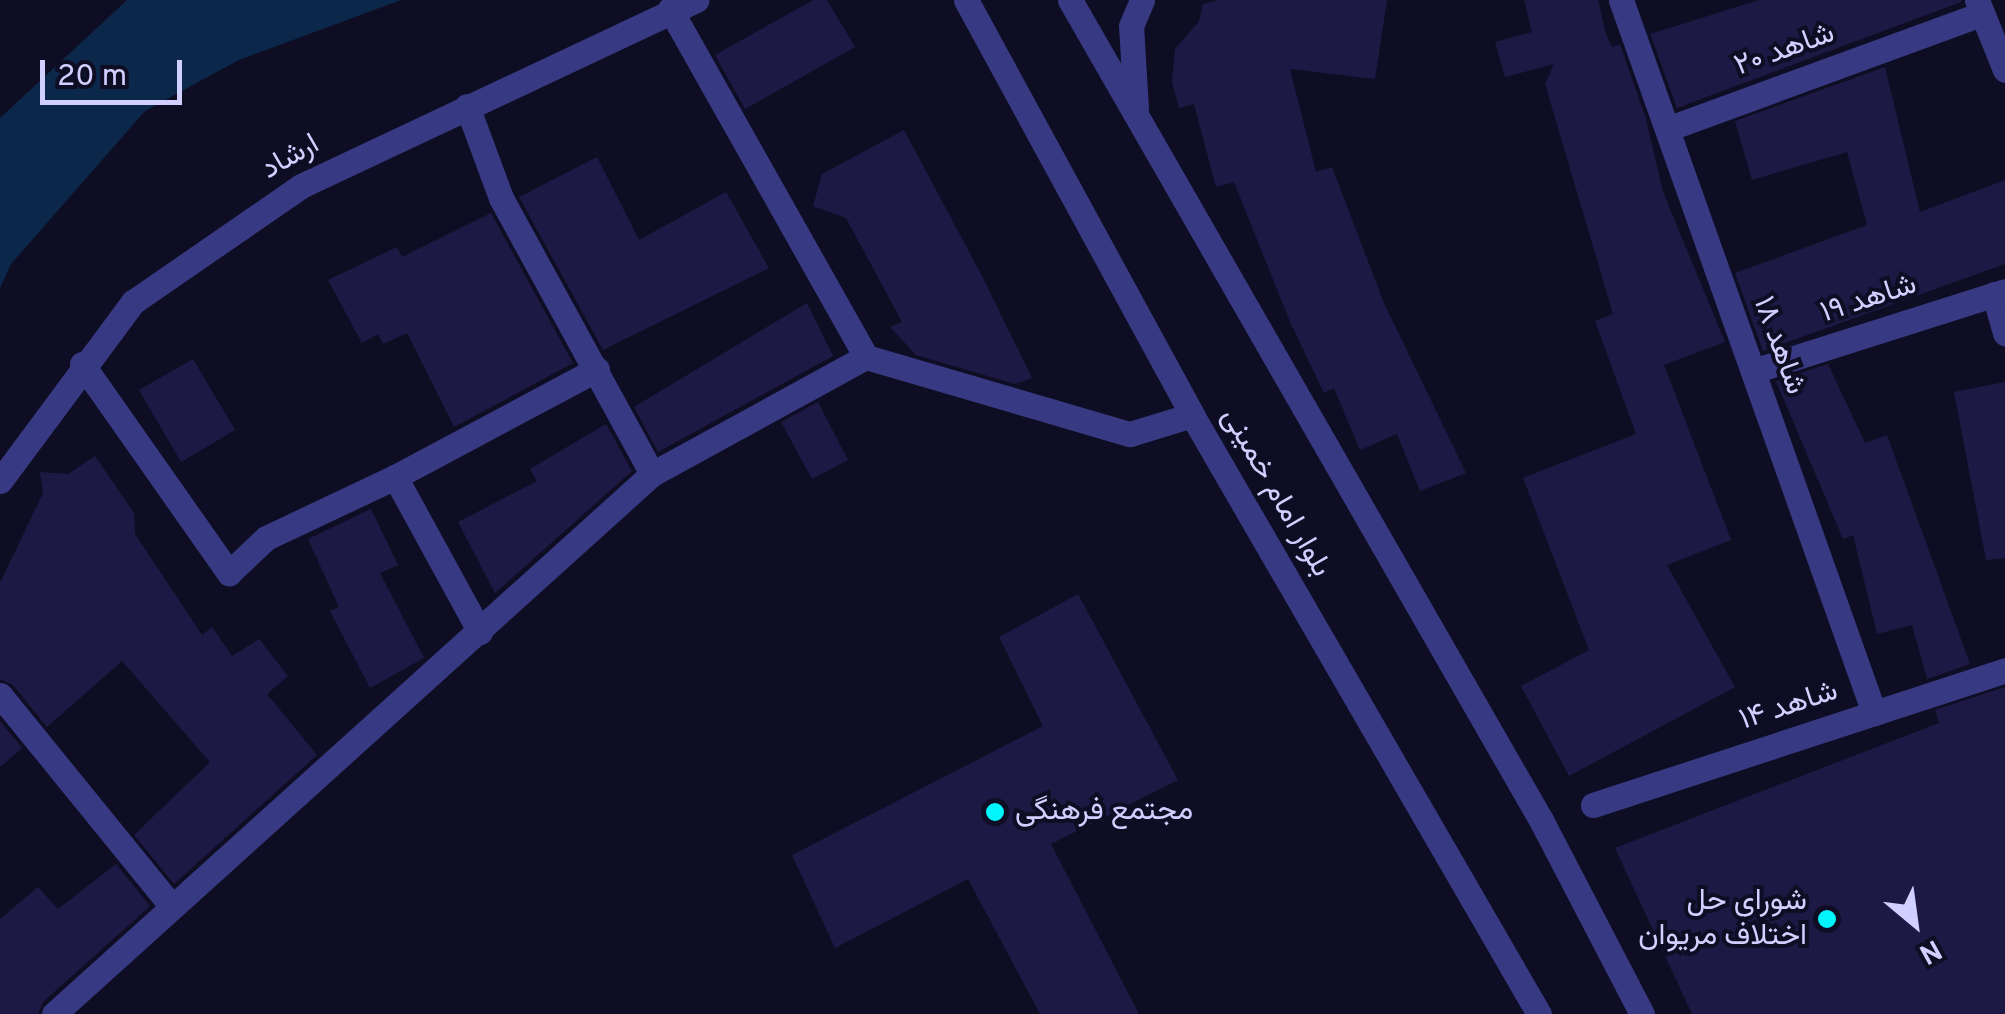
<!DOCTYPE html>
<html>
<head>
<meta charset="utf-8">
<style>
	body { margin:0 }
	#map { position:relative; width:2005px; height:1014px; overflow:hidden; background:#0f0d23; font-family:Overpass,Vazirmatn,sans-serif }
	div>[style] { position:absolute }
	.water>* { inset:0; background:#0b2749 }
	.building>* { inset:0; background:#1e1944 }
	.minor>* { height:25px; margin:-12.5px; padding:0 12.5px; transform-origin:12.5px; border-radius:12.5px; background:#373a83 }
	.dots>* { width:28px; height:28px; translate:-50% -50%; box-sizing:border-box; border:5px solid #0f0d23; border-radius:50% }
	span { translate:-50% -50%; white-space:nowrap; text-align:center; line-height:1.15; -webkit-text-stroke:8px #0f0d23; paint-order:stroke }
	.street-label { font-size:30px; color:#d0cfff }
	.poi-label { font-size:30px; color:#d0cfff }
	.left { translate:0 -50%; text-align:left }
	.right { translate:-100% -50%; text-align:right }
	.north { position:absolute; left:1865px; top:874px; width:100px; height:100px; -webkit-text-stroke:8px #0f0d23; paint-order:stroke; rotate:151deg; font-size:28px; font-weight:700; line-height:40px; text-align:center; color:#d0cfff }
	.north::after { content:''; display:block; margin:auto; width:35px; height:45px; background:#d0cfff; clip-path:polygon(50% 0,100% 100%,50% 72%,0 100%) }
	.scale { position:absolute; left:40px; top:60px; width:142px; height:45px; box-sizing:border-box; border:5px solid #d0cfff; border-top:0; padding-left:12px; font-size:30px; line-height:35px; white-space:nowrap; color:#d0cfff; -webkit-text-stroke:8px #0f0d23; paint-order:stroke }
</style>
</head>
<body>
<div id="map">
	<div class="water">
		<i style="clip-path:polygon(127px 0,401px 0,239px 60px,145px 111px,11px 264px,0 288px,0 118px)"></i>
	</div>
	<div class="building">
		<i style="clip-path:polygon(813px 0,827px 0,855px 47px,745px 109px,715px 55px)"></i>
		<i style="clip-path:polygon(1219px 0,1387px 0,1375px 79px,1290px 69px,1316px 172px,1332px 167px,1384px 303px,1466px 473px,1420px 491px,1397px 434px,1360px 450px,1334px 388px,1324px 393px,1291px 324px,1234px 182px,1216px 187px,1194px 104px,1179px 108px,1172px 82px,1175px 49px,1199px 21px,1203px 4px)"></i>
		<i style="clip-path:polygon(1524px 0,1598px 0,1606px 34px,1612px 47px,1620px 44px,1646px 119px,1663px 192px,1725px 342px,1664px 365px,1731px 540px,1667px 565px,1735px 687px,1569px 776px,1521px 686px,1589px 650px,1523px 478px,1636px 434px,1595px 321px,1613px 314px,1545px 84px,1554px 64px,1505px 77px,1495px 42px,1532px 32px)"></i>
		<i style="clip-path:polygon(1759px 0,1961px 0,1961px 2px,1677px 108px,1650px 34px)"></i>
		<i style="clip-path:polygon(1885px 67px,1920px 212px,2005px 180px,2005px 264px,1763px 351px,1735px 273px,1867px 225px,1847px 152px,1752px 180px,1735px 121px)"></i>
		<i style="clip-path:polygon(904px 130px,982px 276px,1032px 378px,1015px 384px,916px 355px,890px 327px,902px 322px,846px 218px,813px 206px,822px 174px)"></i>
		<i style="clip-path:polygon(597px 157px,639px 240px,726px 192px,769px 268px,603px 350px,519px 197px)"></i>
		<i style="clip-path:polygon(491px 213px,573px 363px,454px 427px,407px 333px,383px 344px,378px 334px,362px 343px,328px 280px,397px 247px,402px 257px)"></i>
		<i style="clip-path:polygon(807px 303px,833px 356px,658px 452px,634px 407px)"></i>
		<i style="clip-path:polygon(193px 359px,235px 430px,181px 462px,139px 390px)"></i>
		<i style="clip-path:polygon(1828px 364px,1865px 443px,1887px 435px,1970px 664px,1927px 679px,1912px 625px,1877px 634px,1853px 535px,1843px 539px,1776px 381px)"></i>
		<i style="clip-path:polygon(2005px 382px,2005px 558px,1986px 560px,1954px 392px)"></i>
		<i style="clip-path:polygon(818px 402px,848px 460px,812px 479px,781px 422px)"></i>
		<i style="clip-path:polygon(606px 424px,632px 471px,495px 593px,458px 522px,537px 481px,530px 469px)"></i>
		<i style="clip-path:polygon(95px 456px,134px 513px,135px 534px,202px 635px,212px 627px,232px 656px,259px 639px,288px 676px,267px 694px,317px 755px,174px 884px,134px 835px,210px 762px,122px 661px,47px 727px,13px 685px,0 679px,0 583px,43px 493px,40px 472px,68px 474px)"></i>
		<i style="clip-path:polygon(371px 509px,398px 565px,380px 573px,424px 658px,370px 688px,330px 611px,339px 607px,308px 539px)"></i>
		<i style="clip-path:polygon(1078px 594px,1178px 780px,1051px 844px,1139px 1014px,1040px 1014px,968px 879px,835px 948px,792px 855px,1043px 726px,999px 637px)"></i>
		<i style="clip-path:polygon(2005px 687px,2005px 1014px,1692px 1014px,1615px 848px,1939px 723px,1935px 710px)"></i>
		<i style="clip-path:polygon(0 721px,22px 748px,0 767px)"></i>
		<i style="clip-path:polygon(116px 864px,150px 906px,43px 1002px,38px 1014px,0 1014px,0 919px,38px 887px,58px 909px)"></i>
	</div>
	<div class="minor">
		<i style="left:966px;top:0;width:473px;rotate:61.4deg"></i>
		<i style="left:1192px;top:415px;width:692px;rotate:59.92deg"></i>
		<i style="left:1070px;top:0;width:946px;rotate:60.13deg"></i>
		<i style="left:1541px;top:820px;width:219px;rotate:62.5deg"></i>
		<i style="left:1621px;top:0;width:757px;rotate:70.46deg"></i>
		<i style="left:1977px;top:0;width:75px;rotate:68.2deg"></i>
		<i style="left:670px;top:9px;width:399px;rotate:60.6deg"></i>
		<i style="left:467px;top:106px;width:98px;rotate:69.7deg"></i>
		<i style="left:501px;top:198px;width:315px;rotate:61.3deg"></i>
		<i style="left:1136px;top:109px;width:83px;rotate:-93.4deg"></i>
		<i style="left:1131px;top:26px;width:28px;rotate:-67deg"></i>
		<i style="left:1667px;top:129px;width:335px;rotate:-20.1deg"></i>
		<i style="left:1994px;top:294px;width:41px;rotate:74.2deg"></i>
		<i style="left:82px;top:364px;width:256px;rotate:54.9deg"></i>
		<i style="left:229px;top:573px;width:51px;rotate:-43.4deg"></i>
		<i style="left:266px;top:538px;width:143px;rotate:-25.3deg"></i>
		<i style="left:1753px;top:371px;width:264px;rotate:-17.6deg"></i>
		<i style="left:0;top:481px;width:223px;rotate:-53.4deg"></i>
		<i style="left:133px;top:302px;width:204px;rotate:-34.6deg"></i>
		<i style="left:301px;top:186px;width:437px;rotate:-25.2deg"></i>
		<i style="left:480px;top:632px;width:177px;rotate:-118.7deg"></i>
		<i style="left:395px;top:477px;width:229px;rotate:-28.1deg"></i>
		<i style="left:0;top:695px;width:273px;rotate:50.9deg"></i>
		<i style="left:1593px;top:805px;width:434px;rotate:-18.1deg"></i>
		<i style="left:54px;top:1014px;width:806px;rotate:-42.08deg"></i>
		<i style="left:652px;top:474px;width:244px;rotate:-28.7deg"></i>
		<i style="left:866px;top:357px;width:275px;rotate:16.3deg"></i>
		<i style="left:1130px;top:434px;width:65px;rotate:-17deg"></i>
	</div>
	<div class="dots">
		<i style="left:995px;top:812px;background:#00f6fa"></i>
		<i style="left:1827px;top:919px;background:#00f6fa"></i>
	</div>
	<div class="street-label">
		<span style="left:1785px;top:51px;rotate:-20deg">شاهد ۲۰</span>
		<span style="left:291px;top:158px;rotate:-30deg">ارشاد</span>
		<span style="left:1869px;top:300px;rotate:-18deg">شاهد ۱۹</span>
		<span style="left:1778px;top:346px;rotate:70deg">شاهد ۱۸</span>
		<span style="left:1275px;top:493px;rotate:60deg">بلوار امام خمینی</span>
		<span style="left:1789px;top:707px;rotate:-18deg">شاهد ۱۴</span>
	</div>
	<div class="poi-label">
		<span class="left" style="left:1015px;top:812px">مجتمع فرهنگی</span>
		<span class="right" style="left:1807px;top:919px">شورای حل<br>اختلاف مریوان</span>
	</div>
	<div class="north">N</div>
	<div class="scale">20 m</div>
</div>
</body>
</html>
